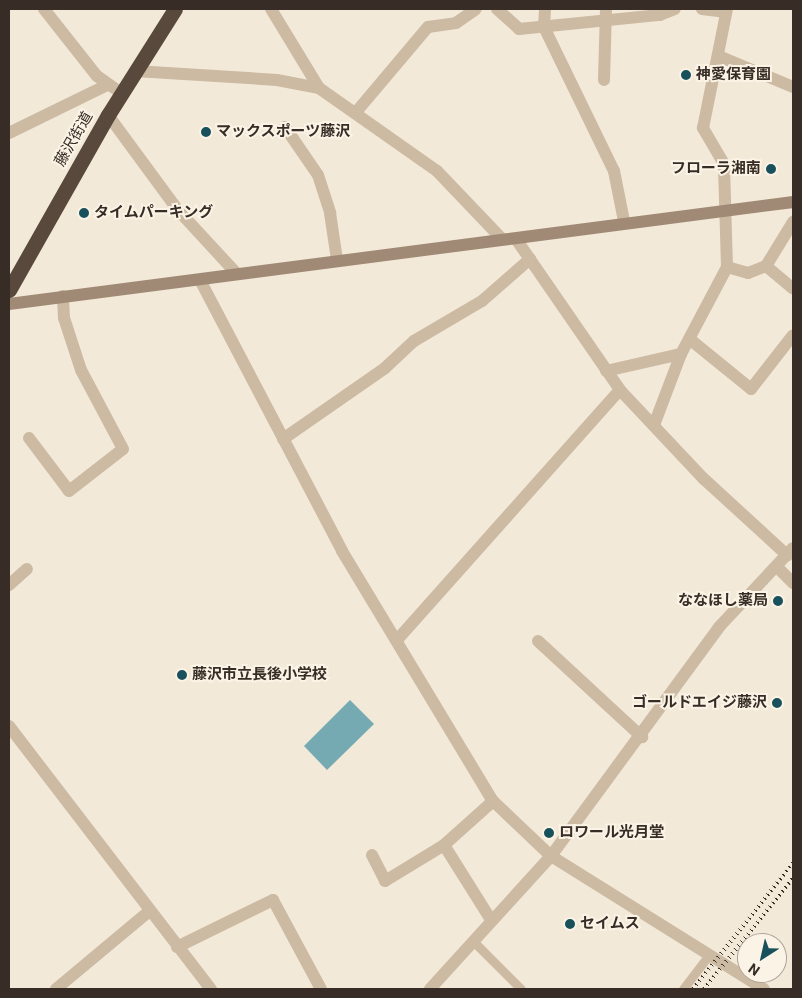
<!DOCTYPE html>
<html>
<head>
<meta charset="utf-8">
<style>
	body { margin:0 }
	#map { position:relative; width:802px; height:998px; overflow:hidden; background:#f3e9d8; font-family:Roboto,"Noto Sans JP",sans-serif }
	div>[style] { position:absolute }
	.water>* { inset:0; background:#75aab3 }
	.lane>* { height:9px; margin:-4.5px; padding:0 4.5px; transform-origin:4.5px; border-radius:4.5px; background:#ccbaa3 }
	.street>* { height:12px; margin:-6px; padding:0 6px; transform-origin:6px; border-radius:6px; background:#ccbaa3 }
	.secondary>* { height:12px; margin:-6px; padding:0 6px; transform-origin:6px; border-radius:6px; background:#a08975 }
	.highway>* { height:15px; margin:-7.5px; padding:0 7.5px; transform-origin:7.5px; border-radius:7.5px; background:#59483c }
	.rail>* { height:4px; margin-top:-2px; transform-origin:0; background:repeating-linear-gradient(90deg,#372d26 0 1px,transparent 0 5px) }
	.dots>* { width:14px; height:14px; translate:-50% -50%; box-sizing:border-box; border:2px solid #fbf3e5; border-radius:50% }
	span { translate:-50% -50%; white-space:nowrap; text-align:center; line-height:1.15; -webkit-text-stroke:4px #fbf3e5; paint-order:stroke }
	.poi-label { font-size:15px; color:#372d26; font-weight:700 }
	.left { translate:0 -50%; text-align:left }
	.right { translate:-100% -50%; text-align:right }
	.street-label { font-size:15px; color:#372d26 }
	.frame { position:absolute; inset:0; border:10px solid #372d26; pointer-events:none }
	.north { position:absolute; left:737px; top:933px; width:50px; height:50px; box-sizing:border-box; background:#fbf3e5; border:1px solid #ada499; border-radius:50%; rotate:215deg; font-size:14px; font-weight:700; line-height:20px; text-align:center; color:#372d26 }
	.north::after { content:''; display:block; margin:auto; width:18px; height:22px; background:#18515c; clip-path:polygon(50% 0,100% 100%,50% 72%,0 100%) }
</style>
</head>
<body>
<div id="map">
	<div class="water">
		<i style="clip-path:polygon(350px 700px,374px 724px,327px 770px,304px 746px)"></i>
	</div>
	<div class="lane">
		<i style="left:473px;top:941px;width:68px;rotate:45deg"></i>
		<i style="left:683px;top:989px;width:43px;rotate:-52.6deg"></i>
	</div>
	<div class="street">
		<i style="left:44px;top:9px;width:85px;rotate:51.7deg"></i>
		<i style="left:97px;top:76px;width:29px;rotate:35deg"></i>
		<i style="left:271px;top:9px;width:92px;rotate:58.7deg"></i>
		<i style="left:319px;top:88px;width:144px;rotate:35.1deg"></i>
		<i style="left:437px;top:171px;width:93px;rotate:46.3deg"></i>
		<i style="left:497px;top:9px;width:30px;rotate:42deg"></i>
		<i style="left:519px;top:29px;width:142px;rotate:-5.7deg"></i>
		<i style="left:660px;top:15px;width:16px;rotate:-22deg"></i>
		<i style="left:545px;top:9px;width:18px;rotate:93deg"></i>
		<i style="left:544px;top:27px;width:160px;rotate:64.1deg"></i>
		<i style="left:614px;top:171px;width:51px;rotate:78.7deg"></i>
		<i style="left:702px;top:9px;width:23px;rotate:7deg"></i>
		<i style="left:721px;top:57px;width:78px;rotate:22.6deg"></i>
		<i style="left:135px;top:71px;width:142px;rotate:3.6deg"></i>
		<i style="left:277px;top:80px;width:43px;rotate:10.8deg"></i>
		<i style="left:604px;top:80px;width:71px;rotate:-88.4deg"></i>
		<i style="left:357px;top:111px;width:110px;rotate:-49.8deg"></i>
		<i style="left:428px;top:27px;width:28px;rotate:-8deg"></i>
		<i style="left:456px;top:23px;width:24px;rotate:-35deg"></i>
		<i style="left:108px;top:115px;width:117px;rotate:53.7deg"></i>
		<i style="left:177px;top:209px;width:87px;rotate:47.3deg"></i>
		<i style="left:285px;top:127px;width:58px;rotate:55.5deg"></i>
		<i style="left:318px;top:175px;width:40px;rotate:72deg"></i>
		<i style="left:330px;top:213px;width:48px;rotate:81.5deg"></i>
		<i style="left:9px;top:133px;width:109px;rotate:-26.1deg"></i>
		<i style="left:516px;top:239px;width:183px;rotate:55.4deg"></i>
		<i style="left:620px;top:390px;width:122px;rotate:46.7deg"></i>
		<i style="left:704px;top:479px;width:113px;rotate:42.5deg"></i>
		<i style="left:766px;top:266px;width:35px;rotate:40deg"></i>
		<i style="left:727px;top:267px;width:103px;rotate:-91.7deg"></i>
		<i style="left:724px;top:164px;width:42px;rotate:-120.3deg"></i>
		<i style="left:703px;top:128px;width:121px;rotate:-78.6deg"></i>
		<i style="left:200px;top:280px;width:306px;rotate:62.3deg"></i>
		<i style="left:342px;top:551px;width:292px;rotate:58.9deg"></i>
		<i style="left:493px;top:801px;width:80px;rotate:43.5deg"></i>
		<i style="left:551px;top:856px;width:251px;rotate:32deg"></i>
		<i style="left:692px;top:341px;width:76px;rotate:39.1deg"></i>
		<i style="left:751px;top:389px;width:68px;rotate:-52.1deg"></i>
		<i style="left:606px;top:371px;width:77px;rotate:-12.8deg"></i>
		<i style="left:654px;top:425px;width:76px;rotate:-69.2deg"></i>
		<i style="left:681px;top:354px;width:98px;rotate:-62.1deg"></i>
		<i style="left:727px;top:267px;width:22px;rotate:16deg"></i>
		<i style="left:748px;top:273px;width:19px;rotate:-21deg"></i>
		<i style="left:766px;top:266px;width:52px;rotate:-58.5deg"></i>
		<i style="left:29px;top:438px;width:66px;rotate:53deg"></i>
		<i style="left:69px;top:491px;width:68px;rotate:-37.9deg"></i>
		<i style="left:123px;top:449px;width:89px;rotate:-118deg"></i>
		<i style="left:81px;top:370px;width:55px;rotate:-108.1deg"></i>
		<i style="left:64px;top:318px;width:22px;rotate:-93deg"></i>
		<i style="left:283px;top:439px;width:124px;rotate:-34.8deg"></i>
		<i style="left:385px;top:368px;width:40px;rotate:-43deg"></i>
		<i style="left:414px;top:341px;width:79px;rotate:-30.5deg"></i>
		<i style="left:482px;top:301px;width:64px;rotate:-41.2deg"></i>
		<i style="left:777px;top:567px;width:23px;rotate:45deg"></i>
		<i style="left:9px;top:585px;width:24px;rotate:-42deg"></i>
		<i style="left:397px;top:640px;width:335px;rotate:-48.3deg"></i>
		<i style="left:538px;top:641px;width:142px;rotate:42.7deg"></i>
		<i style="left:9px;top:726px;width:332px;rotate:52.5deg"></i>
		<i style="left:444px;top:845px;width:89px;rotate:57.9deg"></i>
		<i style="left:372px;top:855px;width:29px;rotate:63deg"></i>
		<i style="left:385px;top:881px;width:69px;rotate:-31.4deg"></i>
		<i style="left:444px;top:845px;width:66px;rotate:-41.9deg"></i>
		<i style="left:177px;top:947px;width:107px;rotate:-26.1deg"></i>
		<i style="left:273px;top:900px;width:101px;rotate:61.7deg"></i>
		<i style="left:56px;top:989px;width:120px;rotate:-39.9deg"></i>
		<i style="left:430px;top:989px;width:180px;rotate:-47.7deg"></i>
		<i style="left:551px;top:856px;width:284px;rotate:-53.7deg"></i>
		<i style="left:719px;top:627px;width:108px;rotate:-46.9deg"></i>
	</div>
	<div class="secondary">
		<i style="left:9px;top:304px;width:791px;rotate:-7.41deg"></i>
	</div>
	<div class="highway">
		<i style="left:9px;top:290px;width:201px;rotate:-60.5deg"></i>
		<i style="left:108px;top:115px;width:125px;rotate:-57.7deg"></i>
	</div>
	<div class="rail">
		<i style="left:693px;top:989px;width:161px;rotate:-51.6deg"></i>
		<i style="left:704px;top:989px;width:142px;rotate:-51.3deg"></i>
	</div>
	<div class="dots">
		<i style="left:686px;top:75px;background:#18515c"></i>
		<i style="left:206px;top:132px;background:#18515c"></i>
		<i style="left:771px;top:169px;background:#18515c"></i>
		<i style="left:84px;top:213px;background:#18515c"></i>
		<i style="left:778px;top:601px;background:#18515c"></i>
		<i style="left:182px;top:675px;background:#18515c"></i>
		<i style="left:777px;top:703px;background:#18515c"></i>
		<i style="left:549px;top:833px;background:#18515c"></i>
		<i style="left:570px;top:924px;background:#18515c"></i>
	</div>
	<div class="poi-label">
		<span class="left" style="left:696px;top:75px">神愛保育園</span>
		<span class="left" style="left:216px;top:132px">マックスポーツ藤沢</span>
		<span class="right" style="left:761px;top:169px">フローラ湘南</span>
		<span class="left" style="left:94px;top:213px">タイムパーキング</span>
		<span class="right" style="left:768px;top:601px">ななほし薬局</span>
		<span class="left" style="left:192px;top:675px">藤沢市立長後小学校</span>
		<span class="right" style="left:767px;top:703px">ゴールドエイジ藤沢</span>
		<span class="left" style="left:559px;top:833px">ロワール光月堂</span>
		<span class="left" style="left:580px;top:924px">セイムス</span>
	</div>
	<div class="street-label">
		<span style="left:74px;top:139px;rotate:-60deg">藤沢街道</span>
	</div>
	<div class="frame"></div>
	<div class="north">N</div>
</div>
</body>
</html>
